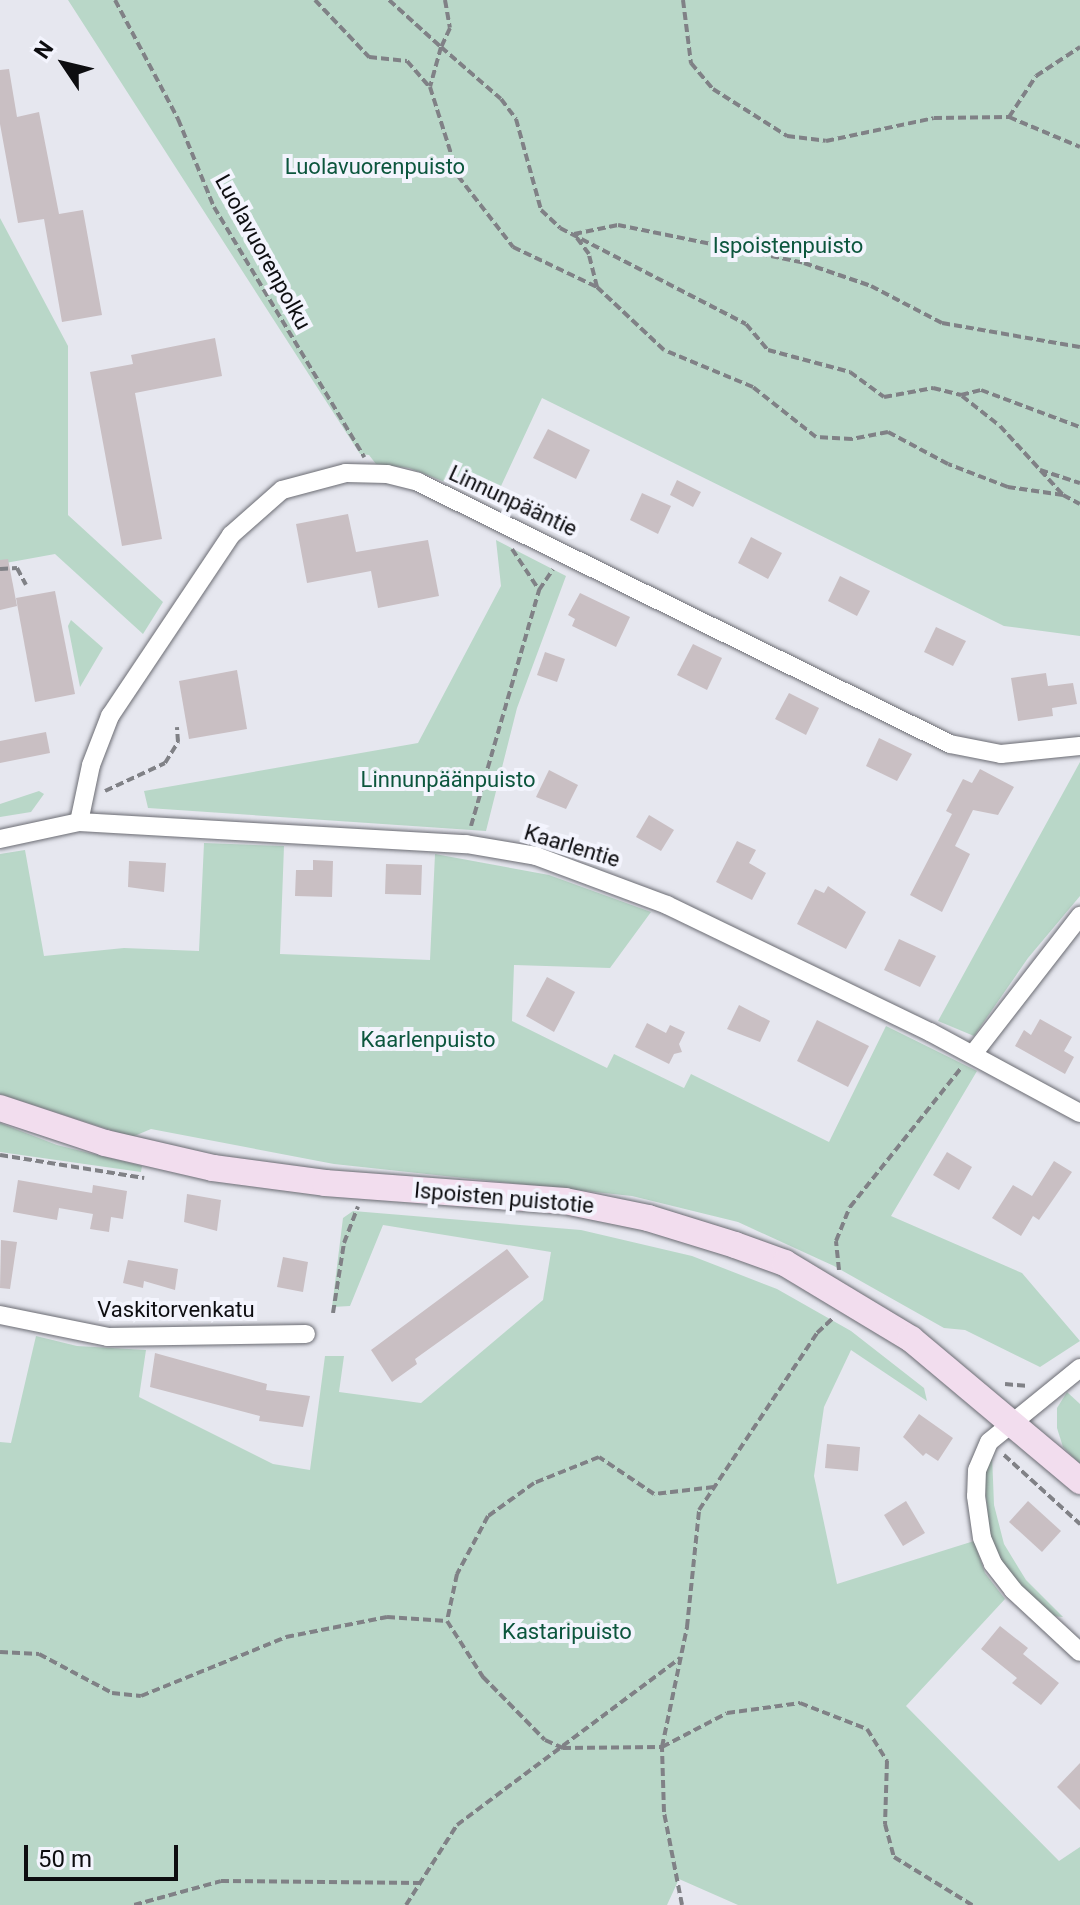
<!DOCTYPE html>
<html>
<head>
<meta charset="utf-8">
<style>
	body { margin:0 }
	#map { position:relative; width:1080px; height:1905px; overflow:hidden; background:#e6e7ef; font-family:Roboto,sans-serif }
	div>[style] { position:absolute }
	.green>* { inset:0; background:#b9d7c8 }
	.building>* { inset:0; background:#c9bfc3 }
	.path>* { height:4px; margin-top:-2px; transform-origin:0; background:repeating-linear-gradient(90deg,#808186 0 8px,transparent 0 12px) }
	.roads { filter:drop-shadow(0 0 2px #6b6c73) drop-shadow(0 0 2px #6b6c73) }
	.street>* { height:18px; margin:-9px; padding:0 9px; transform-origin:9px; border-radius:9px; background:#fff }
	.secondary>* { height:26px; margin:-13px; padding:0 13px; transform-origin:13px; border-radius:13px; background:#f2ddee }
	span { translate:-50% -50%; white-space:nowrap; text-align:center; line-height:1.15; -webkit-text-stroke:8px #f3f4fd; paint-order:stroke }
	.park-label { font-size:22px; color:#0c563d }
	.street-label { font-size:22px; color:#0d0d10 }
	.north { position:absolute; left:24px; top:24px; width:80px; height:80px; -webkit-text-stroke:6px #f3f4fd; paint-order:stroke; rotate:305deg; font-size:22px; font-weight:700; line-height:32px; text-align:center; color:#0d0d10 }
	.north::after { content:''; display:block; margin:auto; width:28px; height:36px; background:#0d0d10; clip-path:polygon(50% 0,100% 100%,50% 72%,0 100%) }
	.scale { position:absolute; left:24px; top:1845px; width:154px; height:36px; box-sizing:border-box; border:4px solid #0d0d10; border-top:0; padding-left:10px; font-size:24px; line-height:28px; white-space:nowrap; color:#0d0d10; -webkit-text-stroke:6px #f3f4fd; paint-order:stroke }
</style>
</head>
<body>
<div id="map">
	<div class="green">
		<i style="clip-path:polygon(68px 0,1080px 0,1080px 636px,1004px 626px,542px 398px,494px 501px,409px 468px,376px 464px,369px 455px,360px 454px)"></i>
		<i style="clip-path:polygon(0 218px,68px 346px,68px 515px,163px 602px,143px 634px,55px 554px,0 564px)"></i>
		<i style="clip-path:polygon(496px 540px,566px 576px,517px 708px,486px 831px,148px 808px,144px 791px,418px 743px,501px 586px)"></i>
		<i style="clip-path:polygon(71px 620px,103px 648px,80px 687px,68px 626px)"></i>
		<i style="clip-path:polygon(1080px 762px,1080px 896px,1028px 958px,974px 1036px,938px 1021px)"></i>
		<i style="clip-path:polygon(39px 791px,44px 794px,31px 812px,0 817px,0 804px)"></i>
		<i style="clip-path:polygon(204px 843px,284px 846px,280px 954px,430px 960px,435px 854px,549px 875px,651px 912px,610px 968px,514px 965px,512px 1021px,607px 1068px,614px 1054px,684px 1088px,691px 1074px,829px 1142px,886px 1026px,977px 1071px,891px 1216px,1022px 1273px,1080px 1341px,1040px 1367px,965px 1330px,944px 1328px,834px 1266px,738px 1222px,632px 1196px,334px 1164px,151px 1129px,132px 1137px,0 1094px,0 854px,25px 850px,44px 956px,124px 948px,199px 951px)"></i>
		<i style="clip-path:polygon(0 1123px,57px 1145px,142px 1166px,141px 1172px,0 1152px)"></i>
		<i style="clip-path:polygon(353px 1211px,581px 1230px,692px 1256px,777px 1289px,851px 1331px,924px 1388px,927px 1401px,851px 1350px,824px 1407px,814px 1476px,837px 1584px,974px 1541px,985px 1573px,1005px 1599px,906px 1706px,1059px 1861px,1080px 1847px,1080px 1905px,738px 1905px,679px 1879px,667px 1905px,0 1905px,0 1442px,11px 1443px,36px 1336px,77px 1346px,146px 1350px,139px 1397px,273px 1464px,310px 1470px,325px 1356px,344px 1356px,339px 1392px,421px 1403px,543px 1300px,551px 1252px,383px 1225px,350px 1306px,332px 1307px,343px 1218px)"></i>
		<i style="clip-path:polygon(1067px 1392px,1080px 1404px,1080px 1464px,1063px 1447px,1057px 1428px,1057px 1408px)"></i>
		<i style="clip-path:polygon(992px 1455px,994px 1505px,1004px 1544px,1026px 1580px,1063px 1617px,1051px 1616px,1007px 1572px,990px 1536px,984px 1476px)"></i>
	</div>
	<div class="building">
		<i style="clip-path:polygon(9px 69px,17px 117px,39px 112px,59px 214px,83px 210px,102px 315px,62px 322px,44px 219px,18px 223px,0 124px,0 70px)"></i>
		<i style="clip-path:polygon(215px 338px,222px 376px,135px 393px,162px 539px,122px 546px,90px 372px,133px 364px,131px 355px)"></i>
		<i style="clip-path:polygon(548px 429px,590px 450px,576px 479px,533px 458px)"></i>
		<i style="clip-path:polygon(677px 480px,701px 492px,693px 507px,670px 495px)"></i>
		<i style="clip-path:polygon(642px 493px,671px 506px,658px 534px,630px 520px)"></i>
		<i style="clip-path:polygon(348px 514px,356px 552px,428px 540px,439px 596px,378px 608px,371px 571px,307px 583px,296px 524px)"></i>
		<i style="clip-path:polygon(751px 537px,782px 553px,768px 579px,738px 563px)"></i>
		<i style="clip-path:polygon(8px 559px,17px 606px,0 610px,0 560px)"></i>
		<i style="clip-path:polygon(840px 576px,870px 591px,857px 616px,828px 601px)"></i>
		<i style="clip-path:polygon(55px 591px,75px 694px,35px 702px,16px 598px)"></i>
		<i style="clip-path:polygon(580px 593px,630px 617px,616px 647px,572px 626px,575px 619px,568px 615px)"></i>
		<i style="clip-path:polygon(936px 627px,966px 641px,953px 666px,924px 652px)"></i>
		<i style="clip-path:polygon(693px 644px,722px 658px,707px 690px,677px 675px)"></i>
		<i style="clip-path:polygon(545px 652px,565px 659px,557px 682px,537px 675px)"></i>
		<i style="clip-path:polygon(237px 670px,247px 729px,189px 739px,179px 681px)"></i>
		<i style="clip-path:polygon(1046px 673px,1048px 686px,1073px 683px,1077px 704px,1052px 708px,1053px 716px,1018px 721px,1011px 678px)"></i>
		<i style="clip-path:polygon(789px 693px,819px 708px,806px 735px,775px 719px)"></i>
		<i style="clip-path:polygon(46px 732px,50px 753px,0 763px,0 741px)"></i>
		<i style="clip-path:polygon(879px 738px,912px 754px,897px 781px,866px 766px)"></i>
		<i style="clip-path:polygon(980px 769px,1014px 787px,998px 815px,973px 810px,955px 846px,970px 854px,942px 912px,910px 895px,952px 814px,946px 811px,963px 779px,972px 783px)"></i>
		<i style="clip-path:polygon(549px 770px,578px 785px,566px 809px,536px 797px)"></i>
		<i style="clip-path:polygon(649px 815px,674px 830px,661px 851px,636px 837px)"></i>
		<i style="clip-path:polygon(737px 841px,756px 850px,749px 863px,766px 873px,752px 900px,716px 882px)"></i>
		<i style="clip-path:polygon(313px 860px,333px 861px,332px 897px,295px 896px,296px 870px,313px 870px)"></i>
		<i style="clip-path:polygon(129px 861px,166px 863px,164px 892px,128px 887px)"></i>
		<i style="clip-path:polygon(386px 864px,422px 865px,421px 895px,385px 894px)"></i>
		<i style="clip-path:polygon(828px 886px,866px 912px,846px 949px,797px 924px,815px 889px,824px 893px)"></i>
		<i style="clip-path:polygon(899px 939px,936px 956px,920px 987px,884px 970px)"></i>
		<i style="clip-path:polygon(547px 977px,575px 992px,554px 1032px,526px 1016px)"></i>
		<i style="clip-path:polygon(739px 1005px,770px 1021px,760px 1042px,727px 1029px)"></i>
		<i style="clip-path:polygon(1040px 1019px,1072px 1037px,1064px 1051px,1074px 1057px,1065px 1074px,1015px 1046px,1024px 1030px,1031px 1035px)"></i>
		<i style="clip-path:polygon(817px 1020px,869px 1046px,848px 1087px,797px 1061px)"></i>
		<i style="clip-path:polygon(647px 1023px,666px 1033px,670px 1025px,685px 1032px,679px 1044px,682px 1052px,674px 1054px,669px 1064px,635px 1047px)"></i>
		<i style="clip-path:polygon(947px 1152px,972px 1167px,959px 1190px,933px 1175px)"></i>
		<i style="clip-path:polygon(1054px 1161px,1072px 1172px,1039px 1220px,1033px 1216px,1021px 1236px,992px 1218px,1013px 1185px,1032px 1196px)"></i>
		<i style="clip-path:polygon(18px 1180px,92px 1193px,93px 1185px,127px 1191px,123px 1219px,111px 1217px,109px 1232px,90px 1229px,93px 1214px,59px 1208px,57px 1220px,13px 1212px)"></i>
		<i style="clip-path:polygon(187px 1194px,221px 1200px,217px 1231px,184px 1222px)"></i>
		<i style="clip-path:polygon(1px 1240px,17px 1242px,10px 1289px,0 1288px)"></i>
		<i style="clip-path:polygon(507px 1249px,529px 1277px,415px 1359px,417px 1364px,392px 1382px,371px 1350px)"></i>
		<i style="clip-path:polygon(283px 1257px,308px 1262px,303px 1292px,277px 1287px)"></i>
		<i style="clip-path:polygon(128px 1260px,178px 1269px,175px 1290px,144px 1281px,143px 1288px,123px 1283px)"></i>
		<i style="clip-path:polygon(155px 1353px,267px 1384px,266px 1390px,310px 1396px,303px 1427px,259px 1421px,260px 1416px,150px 1387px)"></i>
		<i style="clip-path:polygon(919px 1414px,953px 1438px,938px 1461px,926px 1453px,923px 1456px,903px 1437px)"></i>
		<i style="clip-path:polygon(827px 1444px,860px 1447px,858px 1471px,825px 1468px)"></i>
		<i style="clip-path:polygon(906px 1501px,925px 1533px,903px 1546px,884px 1515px)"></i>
		<i style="clip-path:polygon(1028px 1501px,1061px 1531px,1042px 1552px,1009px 1522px)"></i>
		<i style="clip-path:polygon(1000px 1626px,1028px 1648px,1023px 1654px,1059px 1683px,1041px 1705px,1012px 1683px,1017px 1678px,981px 1649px)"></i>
		<i style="clip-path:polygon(1080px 1763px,1080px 1810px,1057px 1787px)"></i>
	</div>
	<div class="path">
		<i style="left:115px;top:0;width:135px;rotate:62.1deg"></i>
		<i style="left:178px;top:119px;width:95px;rotate:67.8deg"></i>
		<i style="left:214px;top:207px;width:292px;rotate:59deg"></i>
		<i style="left:315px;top:0;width:79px;rotate:46.5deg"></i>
		<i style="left:369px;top:57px;width:38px;rotate:6deg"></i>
		<i style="left:407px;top:61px;width:35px;rotate:49deg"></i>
		<i style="left:389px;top:0;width:70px;rotate:42.1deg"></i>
		<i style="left:441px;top:47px;width:41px;rotate:105.4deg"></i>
		<i style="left:430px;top:87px;width:93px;rotate:72.5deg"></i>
		<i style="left:458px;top:176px;width:90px;rotate:52.2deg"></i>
		<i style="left:513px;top:247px;width:93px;rotate:25.5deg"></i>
		<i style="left:445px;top:0;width:28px;rotate:80deg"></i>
		<i style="left:450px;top:28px;width:21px;rotate:115deg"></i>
		<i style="left:441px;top:47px;width:79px;rotate:40.9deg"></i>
		<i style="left:501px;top:99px;width:25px;rotate:53deg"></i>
		<i style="left:516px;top:119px;width:94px;rotate:74.6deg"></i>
		<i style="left:541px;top:210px;width:26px;rotate:43deg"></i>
		<i style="left:560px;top:228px;width:209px;rotate:27.3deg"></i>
		<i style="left:746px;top:324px;width:34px;rotate:50deg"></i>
		<i style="left:768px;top:350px;width:85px;rotate:15deg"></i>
		<i style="left:850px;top:372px;width:42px;rotate:36.3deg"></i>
		<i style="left:884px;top:397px;width:50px;rotate:-10.4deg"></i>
		<i style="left:933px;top:388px;width:29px;rotate:14deg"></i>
		<i style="left:961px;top:395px;width:21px;rotate:-14deg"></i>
		<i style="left:981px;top:390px;width:106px;rotate:20.5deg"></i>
		<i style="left:683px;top:0;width:64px;rotate:82.8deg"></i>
		<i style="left:691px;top:63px;width:34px;rotate:50deg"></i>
		<i style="left:713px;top:89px;width:88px;rotate:32.4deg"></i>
		<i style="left:787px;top:136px;width:39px;rotate:7deg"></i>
		<i style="left:826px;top:141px;width:110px;rotate:-12deg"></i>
		<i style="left:934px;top:118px;width:75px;rotate:-0.8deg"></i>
		<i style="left:1009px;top:117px;width:77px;rotate:22.9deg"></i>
		<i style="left:1009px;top:117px;width:49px;rotate:-56.6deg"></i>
		<i style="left:1036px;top:76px;width:53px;rotate:-33.4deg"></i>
		<i style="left:962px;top:396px;width:48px;rotate:38.3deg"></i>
		<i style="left:1000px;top:426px;width:93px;rotate:47.6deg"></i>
		<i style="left:1063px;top:495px;width:19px;rotate:28deg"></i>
		<i style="left:1040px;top:470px;width:42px;rotate:18deg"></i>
		<i style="left:1063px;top:495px;width:56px;rotate:-171.7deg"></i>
		<i style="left:1008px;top:487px;width:64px;rotate:-159deg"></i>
		<i style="left:948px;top:464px;width:68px;rotate:-151.9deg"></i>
		<i style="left:888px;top:432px;width:37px;rotate:169deg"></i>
		<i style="left:852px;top:439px;width:36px;rotate:-177deg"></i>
		<i style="left:816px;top:437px;width:80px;rotate:-141.6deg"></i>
		<i style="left:753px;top:387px;width:96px;rotate:-157.4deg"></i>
		<i style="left:664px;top:350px;width:92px;rotate:-136.8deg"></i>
		<i style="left:597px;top:287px;width:34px;rotate:-104deg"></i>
		<i style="left:589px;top:254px;width:25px;rotate:-127deg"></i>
		<i style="left:574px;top:234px;width:45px;rotate:-11.6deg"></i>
		<i style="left:618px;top:225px;width:190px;rotate:11.5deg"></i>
		<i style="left:804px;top:263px;width:71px;rotate:18.9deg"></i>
		<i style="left:871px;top:286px;width:80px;rotate:27.5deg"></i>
		<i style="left:942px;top:323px;width:140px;rotate:9.9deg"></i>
		<i style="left:512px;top:549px;width:49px;rotate:56.6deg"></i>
		<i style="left:0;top:569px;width:17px;rotate:-3deg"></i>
		<i style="left:17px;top:568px;width:19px;rotate:62deg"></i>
		<i style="left:105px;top:791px;width:66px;rotate:-25deg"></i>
		<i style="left:165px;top:763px;width:25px;rotate:-58deg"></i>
		<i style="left:178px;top:742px;width:15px;rotate:-94deg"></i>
		<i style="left:471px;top:826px;width:246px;rotate:-73.9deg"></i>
		<i style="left:539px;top:590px;width:25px;rotate:-56deg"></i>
		<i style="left:0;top:1155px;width:146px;rotate:9.1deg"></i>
		<i style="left:839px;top:1270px;width:29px;rotate:-96deg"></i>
		<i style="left:836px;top:1241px;width:37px;rotate:-68deg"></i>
		<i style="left:850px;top:1207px;width:178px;rotate:-51.4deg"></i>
		<i style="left:333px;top:1313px;width:71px;rotate:-81.1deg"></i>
		<i style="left:344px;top:1243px;width:39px;rotate:-69deg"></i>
		<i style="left:1005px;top:1384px;width:21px;rotate:5deg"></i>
		<i style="left:1004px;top:1455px;width:103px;rotate:42.2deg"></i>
		<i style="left:714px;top:1487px;width:60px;rotate:173.3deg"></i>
		<i style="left:654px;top:1494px;width:66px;rotate:-146.1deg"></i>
		<i style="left:599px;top:1457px;width:70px;rotate:158.2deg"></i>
		<i style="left:534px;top:1483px;width:57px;rotate:144.3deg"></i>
		<i style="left:488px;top:1516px;width:66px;rotate:118.1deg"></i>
		<i style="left:457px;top:1574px;width:48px;rotate:102deg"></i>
		<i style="left:447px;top:1621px;width:67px;rotate:57.3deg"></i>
		<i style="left:483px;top:1677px;width:88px;rotate:45.5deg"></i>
		<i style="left:545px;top:1740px;width:20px;rotate:24deg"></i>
		<i style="left:563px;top:1748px;width:99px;rotate:-0.6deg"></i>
		<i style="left:662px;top:1747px;width:73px;rotate:-27.6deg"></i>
		<i style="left:727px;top:1713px;width:74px;rotate:-7.8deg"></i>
		<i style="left:800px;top:1703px;width:72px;rotate:21.2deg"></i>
		<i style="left:867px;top:1729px;width:38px;rotate:58deg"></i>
		<i style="left:887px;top:1761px;width:63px;rotate:91.8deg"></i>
		<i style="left:885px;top:1824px;width:34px;rotate:75deg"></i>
		<i style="left:894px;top:1857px;width:92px;rotate:31.6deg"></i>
		<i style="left:0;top:1652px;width:39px;rotate:3deg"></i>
		<i style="left:39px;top:1654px;width:83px;rotate:28.1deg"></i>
		<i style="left:112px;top:1693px;width:29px;rotate:6deg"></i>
		<i style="left:141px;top:1696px;width:157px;rotate:-22.1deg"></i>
		<i style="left:286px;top:1637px;width:103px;rotate:-11.2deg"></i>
		<i style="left:387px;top:1617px;width:60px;rotate:3.8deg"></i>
		<i style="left:134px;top:1905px;width:90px;rotate:-15.4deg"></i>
		<i style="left:221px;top:1881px;width:200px;rotate:0.6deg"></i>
		<i style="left:406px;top:1905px;width:95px;rotate:-57.5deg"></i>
		<i style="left:457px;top:1825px;width:279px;rotate:-36.8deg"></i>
		<i style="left:682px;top:1905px;width:95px;rotate:-101deg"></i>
		<i style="left:664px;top:1812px;width:65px;rotate:-91.8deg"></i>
		<i style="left:662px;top:1747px;width:123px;rotate:-78.2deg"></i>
		<i style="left:687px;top:1627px;width:118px;rotate:-84.1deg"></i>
		<i style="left:699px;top:1510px;width:213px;rotate:-56.3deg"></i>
		<i style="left:817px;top:1333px;width:23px;rotate:-43deg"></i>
	</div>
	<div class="roads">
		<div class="street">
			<i style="left:79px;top:822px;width:58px;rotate:-78.1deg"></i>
			<i style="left:91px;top:765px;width:53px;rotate:-68.8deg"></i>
			<i style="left:110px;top:716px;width:218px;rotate:-56.2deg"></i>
			<i style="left:231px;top:535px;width:68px;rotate:-41.4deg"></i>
			<i style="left:282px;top:490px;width:66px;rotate:-14.9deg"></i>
			<i style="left:346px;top:473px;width:41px;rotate:1.4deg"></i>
			<i style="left:387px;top:474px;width:32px;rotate:14deg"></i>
			<i style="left:418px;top:482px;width:593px;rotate:26.22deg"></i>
			<i style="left:950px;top:744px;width:52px;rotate:11.1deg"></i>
			<i style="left:1001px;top:754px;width:79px;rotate:-5.8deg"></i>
			<i style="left:0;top:839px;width:81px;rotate:-12.1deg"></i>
			<i style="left:79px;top:822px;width:388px;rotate:3.3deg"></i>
			<i style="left:466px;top:844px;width:71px;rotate:9.7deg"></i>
			<i style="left:536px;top:856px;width:140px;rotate:20.5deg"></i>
			<i style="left:667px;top:905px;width:292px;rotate:25.8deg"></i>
			<i style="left:930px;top:1032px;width:170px;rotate:28.4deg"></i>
			<i style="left:973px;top:1054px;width:175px;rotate:-52.2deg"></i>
			<i style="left:0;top:1315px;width:110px;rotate:11.5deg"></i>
			<i style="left:108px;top:1337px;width:198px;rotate:-0.9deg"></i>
			<i style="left:1080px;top:1368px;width:117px;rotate:140.9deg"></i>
			<i style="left:989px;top:1442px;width:30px;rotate:113deg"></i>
			<i style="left:977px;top:1470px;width:26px;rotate:92deg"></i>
			<i style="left:976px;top:1496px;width:42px;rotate:81.9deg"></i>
			<i style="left:982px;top:1538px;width:28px;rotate:67deg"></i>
			<i style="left:993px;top:1564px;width:33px;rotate:52deg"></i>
			<i style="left:1013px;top:1590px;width:91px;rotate:42.8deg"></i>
		</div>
		<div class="secondary">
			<i style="left:0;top:1108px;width:111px;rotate:18.4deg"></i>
			<i style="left:105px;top:1143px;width:111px;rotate:13deg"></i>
			<i style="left:213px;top:1168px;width:113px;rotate:7.6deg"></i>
			<i style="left:325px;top:1183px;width:241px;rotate:4.3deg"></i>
			<i style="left:565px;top:1201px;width:85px;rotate:11.6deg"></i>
			<i style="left:648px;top:1218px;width:91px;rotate:17.2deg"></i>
			<i style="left:735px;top:1245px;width:53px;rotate:19.8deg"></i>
			<i style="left:785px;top:1263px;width:147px;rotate:31.1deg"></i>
			<i style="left:911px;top:1339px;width:221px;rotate:40deg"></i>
		</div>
	</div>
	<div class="park-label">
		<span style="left:375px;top:167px">Luolavuorenpuisto</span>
		<span style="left:788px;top:246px">Ispoistenpuisto</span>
		<span style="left:448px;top:780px">Linnunpäänpuisto</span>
		<span style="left:428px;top:1040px">Kaarlenpuisto</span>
		<span style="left:567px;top:1632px">Kastaripuisto</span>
	</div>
	<div class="street-label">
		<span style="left:263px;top:252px;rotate:61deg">Luolavuorenpolku</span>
		<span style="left:513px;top:501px;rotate:25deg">Linnunpääntie</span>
		<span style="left:572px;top:846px;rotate:17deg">Kaarlentie</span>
		<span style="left:504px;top:1198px;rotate:5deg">Ispoisten puistotie</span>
		<span style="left:176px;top:1310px">Vaskitorvenkatu</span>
	</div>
	<div class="north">N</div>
	<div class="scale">50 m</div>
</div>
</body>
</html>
